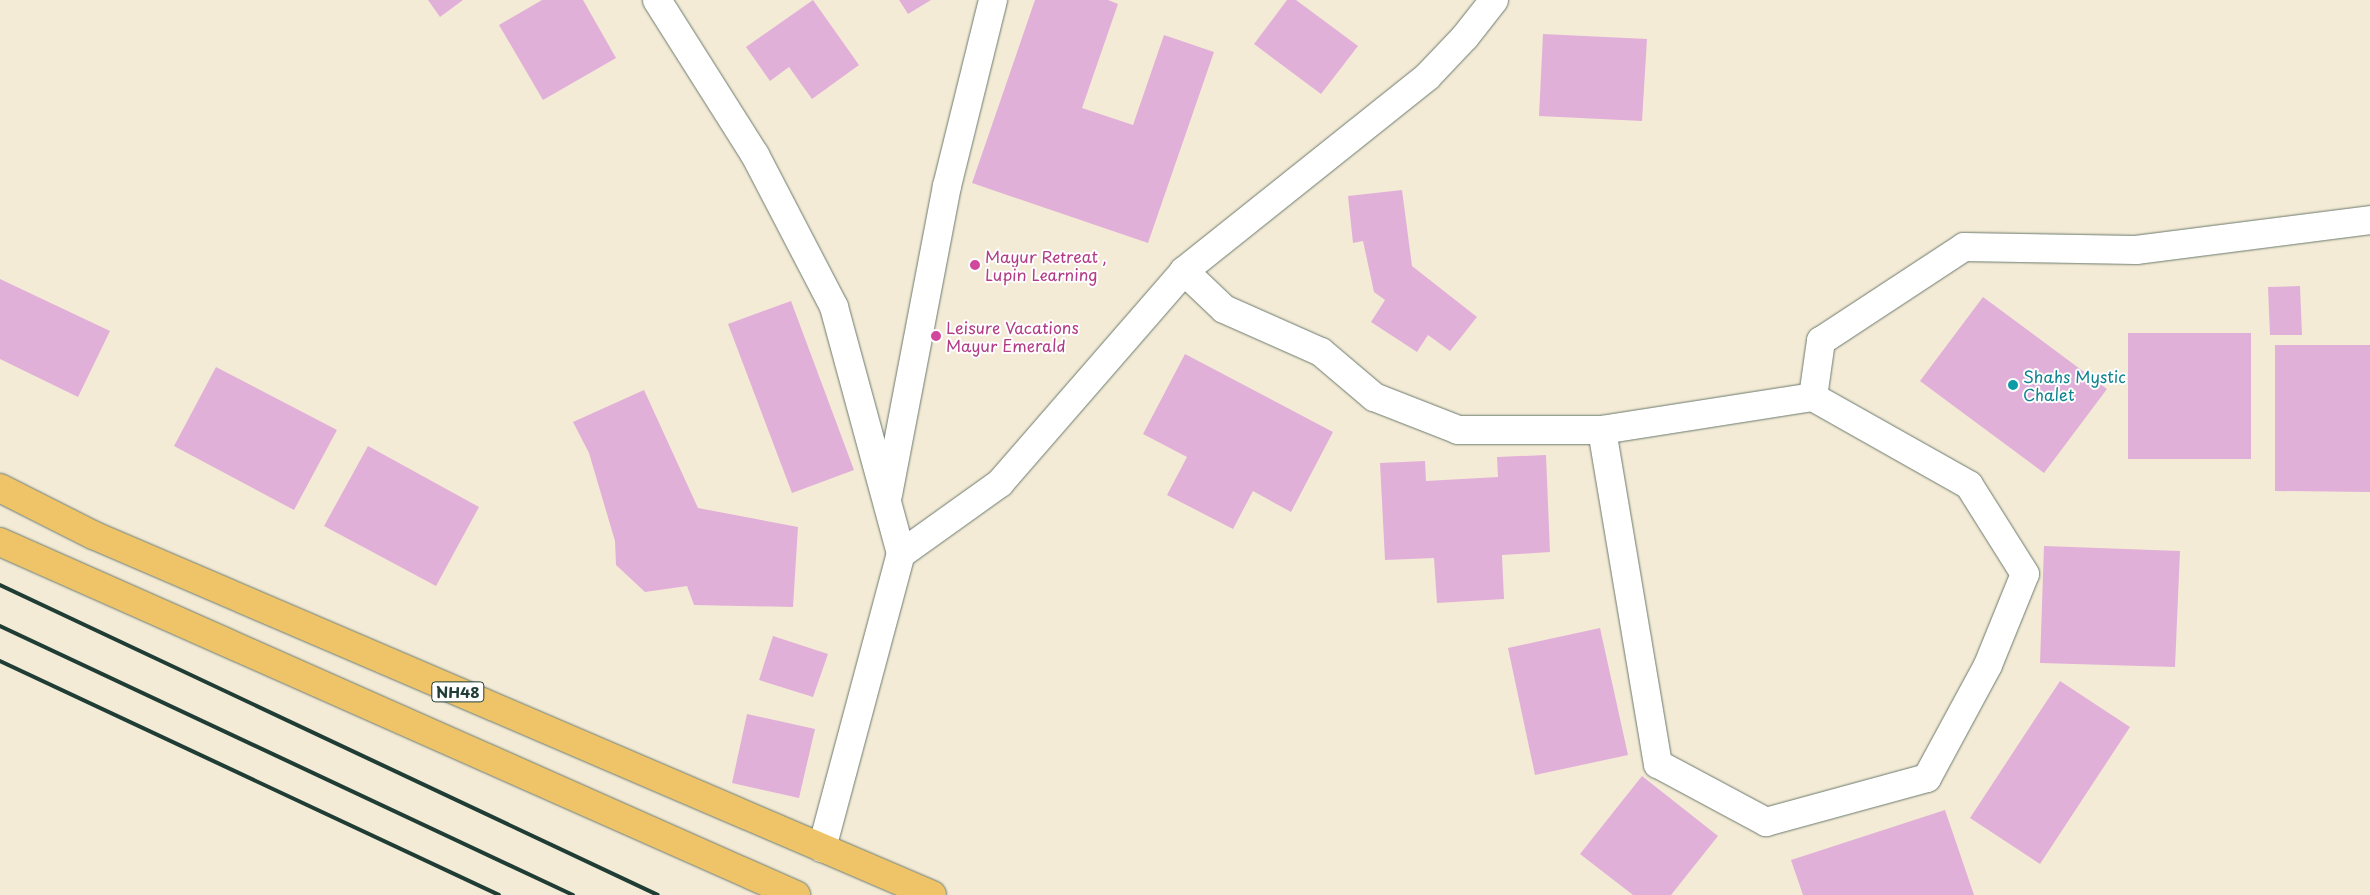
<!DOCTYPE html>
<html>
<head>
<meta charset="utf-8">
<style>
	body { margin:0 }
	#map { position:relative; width:2370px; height:895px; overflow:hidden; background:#f4ebd6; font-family:"Playpen Sans",sans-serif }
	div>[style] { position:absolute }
	.building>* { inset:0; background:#e1b0d8 }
	.roads { filter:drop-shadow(0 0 1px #6a7a6d) drop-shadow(0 0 1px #6a7a6d) }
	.minor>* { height:28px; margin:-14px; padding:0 14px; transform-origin:14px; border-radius:14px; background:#fff }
	.trunk>* { height:28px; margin:-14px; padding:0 14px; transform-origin:14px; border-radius:14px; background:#efc469 }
	.rail>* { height:4px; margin:-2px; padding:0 2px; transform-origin:2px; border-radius:2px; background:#1f3d34 }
	.dots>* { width:14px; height:14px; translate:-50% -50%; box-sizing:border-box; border:2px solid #fff; border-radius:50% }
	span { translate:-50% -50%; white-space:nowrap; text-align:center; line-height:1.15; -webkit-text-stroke:4px #fff; paint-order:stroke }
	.shield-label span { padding:1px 4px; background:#fff; border:1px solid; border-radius:4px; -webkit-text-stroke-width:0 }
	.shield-label { font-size:15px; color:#1f3d34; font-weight:700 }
	.hotel-label { font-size:16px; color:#b23c85 }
	.left { translate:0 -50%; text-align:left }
	.culture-label { font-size:16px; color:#0d838f }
</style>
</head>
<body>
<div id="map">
	<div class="building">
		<i style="clip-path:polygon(428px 0,463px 0,440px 17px)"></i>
		<i style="clip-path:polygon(542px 0,583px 0,616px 58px,543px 100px,499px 25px)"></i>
		<i style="clip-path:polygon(813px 0,859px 65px,812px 99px,789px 67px,770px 81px,746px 47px)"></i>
		<i style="clip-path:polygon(899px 0,931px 0,908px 14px)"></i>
		<i style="clip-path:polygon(1035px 0,1108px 0,1118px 4px,1082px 108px,1133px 125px,1164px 35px,1214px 52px,1148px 243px,972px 183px)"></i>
		<i style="clip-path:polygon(1287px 0,1296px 0,1358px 46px,1321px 94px,1254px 44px)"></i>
		<i style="clip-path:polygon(1543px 34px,1647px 39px,1642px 121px,1539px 116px)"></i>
		<i style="clip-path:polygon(1402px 190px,1412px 266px,1477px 317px,1450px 351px,1428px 335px,1417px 352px,1371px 322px,1385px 300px,1374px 292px,1363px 241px,1353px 243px,1348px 196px)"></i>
		<i style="clip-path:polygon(0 279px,110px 331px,78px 397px,0 359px)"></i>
		<i style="clip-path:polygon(2300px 286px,2302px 335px,2270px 335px,2268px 287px)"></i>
		<i style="clip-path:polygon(1983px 297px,2107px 389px,2044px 473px,1920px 381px)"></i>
		<i style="clip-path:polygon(791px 301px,854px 470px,792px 493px,728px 324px)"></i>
		<i style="clip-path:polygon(2128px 333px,2251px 333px,2251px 459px,2128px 459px)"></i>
		<i style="clip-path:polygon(2275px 345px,2370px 345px,2370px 492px,2275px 491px)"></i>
		<i style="clip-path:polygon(1185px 354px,1333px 432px,1291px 512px,1253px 491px,1233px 529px,1167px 495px,1187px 457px,1143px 434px)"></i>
		<i style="clip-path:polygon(216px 367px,337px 430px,294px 510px,174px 446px)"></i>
		<i style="clip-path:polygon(644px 390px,698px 508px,798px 527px,793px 607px,694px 605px,687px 586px,645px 592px,616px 565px,615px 541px,589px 453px,573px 422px)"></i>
		<i style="clip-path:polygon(368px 446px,479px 507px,436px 586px,324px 526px)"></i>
		<i style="clip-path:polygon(1546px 455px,1550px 552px,1502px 555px,1504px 599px,1437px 603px,1434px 558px,1385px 560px,1380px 463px,1425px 461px,1426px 481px,1498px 477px,1497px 457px)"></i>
		<i style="clip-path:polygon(2044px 546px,2180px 551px,2175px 667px,2040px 663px)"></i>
		<i style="clip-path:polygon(1600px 628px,1628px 755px,1535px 775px,1508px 648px)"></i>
		<i style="clip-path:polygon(773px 636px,828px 654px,813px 697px,759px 680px)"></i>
		<i style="clip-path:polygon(2060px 681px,2130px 727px,2040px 864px,1970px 818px)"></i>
		<i style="clip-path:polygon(747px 714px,815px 729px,799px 798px,732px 783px)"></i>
		<i style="clip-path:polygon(1642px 776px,1718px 836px,1671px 895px,1633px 895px,1580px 854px)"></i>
		<i style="clip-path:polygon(1945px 810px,1974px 895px,1803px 895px,1791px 860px)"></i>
	</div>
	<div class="roads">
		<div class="minor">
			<i style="left:657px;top:0;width:183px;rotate:57.7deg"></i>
			<i style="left:755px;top:155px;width:171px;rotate:62.5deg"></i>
			<i style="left:834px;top:307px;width:256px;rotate:74.8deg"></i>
			<i style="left:1184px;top:271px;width:55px;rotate:43.5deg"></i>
			<i style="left:1224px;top:309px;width:106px;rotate:23.9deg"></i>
			<i style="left:1321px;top:352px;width:70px;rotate:40.3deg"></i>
			<i style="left:1374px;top:397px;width:90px;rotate:21.4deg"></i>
			<i style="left:1458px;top:430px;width:144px"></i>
			<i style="left:1602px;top:430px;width:339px;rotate:80.5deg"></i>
			<i style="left:1658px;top:764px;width:123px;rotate:28.2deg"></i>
			<i style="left:1766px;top:822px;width:167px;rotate:-15.3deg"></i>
			<i style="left:1927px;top:778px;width:128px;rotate:-61.6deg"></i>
			<i style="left:1988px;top:665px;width:98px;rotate:-67.9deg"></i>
			<i style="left:2025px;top:574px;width:105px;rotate:-122.2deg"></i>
			<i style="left:1969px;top:485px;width:179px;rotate:-150.6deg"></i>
			<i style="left:1813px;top:397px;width:57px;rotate:-81.9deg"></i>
			<i style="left:1821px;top:341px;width:171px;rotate:-33.3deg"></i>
			<i style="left:1964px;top:247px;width:172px;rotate:1deg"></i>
			<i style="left:2136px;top:250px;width:236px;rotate:-7.3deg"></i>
			<i style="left:1602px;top:430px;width:214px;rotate:-8.9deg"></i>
			<i style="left:888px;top:495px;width:315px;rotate:-79.2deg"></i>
			<i style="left:947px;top:186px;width:192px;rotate:-76.1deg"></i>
			<i style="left:822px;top:848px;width:304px;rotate:-75deg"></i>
			<i style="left:901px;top:554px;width:122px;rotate:-35.6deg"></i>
			<i style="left:1000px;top:483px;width:281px;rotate:-49deg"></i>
			<i style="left:1184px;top:271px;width:311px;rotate:-38.6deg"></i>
			<i style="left:1427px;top:77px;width:55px;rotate:-46.5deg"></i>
			<i style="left:1465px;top:37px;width:47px;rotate:-51.9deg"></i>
		</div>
		<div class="trunk">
			<i style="left:0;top:488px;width:104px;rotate:26.8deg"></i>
			<i style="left:93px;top:535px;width:913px;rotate:23.22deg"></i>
			<i style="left:0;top:542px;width:871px;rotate:23.92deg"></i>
		</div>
	</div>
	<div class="rail">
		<i style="left:0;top:585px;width:727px;rotate:25.23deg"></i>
		<i style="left:0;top:626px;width:633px;rotate:25.15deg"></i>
		<i style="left:0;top:661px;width:551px;rotate:25.12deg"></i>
	</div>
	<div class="dots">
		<i style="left:975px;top:265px;background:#d1479c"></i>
		<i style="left:936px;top:336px;background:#d1479c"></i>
		<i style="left:2013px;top:385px;background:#0f9aa8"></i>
	</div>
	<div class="shield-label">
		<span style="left:458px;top:692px">NH48</span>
	</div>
	<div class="hotel-label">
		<span class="left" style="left:985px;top:265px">Mayur Retreat ,<br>Lupin Learning</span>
		<span class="left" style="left:946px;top:336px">Leisure Vacations<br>Mayur Emerald</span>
	</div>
	<div class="culture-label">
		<span class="left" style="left:2023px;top:385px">Shahs Mystic<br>Chalet</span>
	</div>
</div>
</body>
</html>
